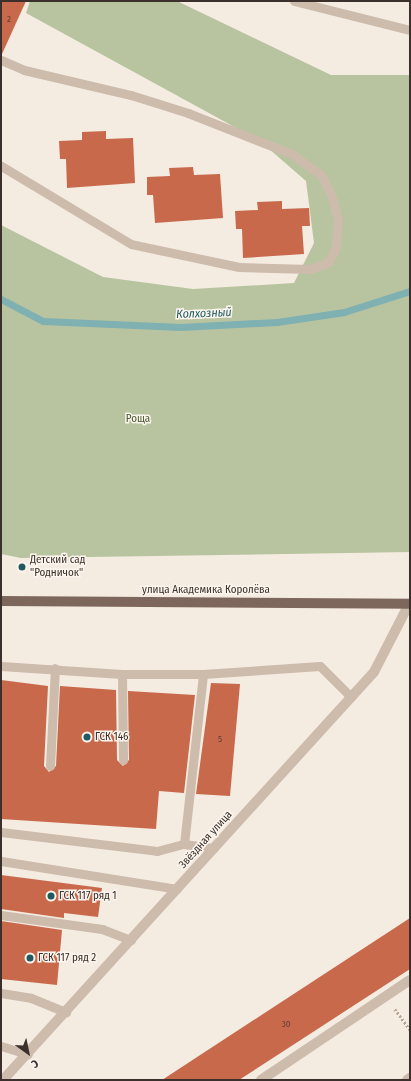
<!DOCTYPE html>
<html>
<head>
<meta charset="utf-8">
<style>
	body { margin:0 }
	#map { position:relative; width:411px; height:1081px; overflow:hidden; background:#f4ebe1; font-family:"Fira Sans Condensed",sans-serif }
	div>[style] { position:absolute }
	.green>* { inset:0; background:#b8c4a0 }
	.stream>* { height:7px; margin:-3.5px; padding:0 3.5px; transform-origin:3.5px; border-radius:3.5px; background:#7fb0b2 }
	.building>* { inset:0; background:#c8694b }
	.path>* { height:2.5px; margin-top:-1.25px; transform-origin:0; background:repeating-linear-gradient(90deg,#b9a596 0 2px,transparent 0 4px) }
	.service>* { height:9px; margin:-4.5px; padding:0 4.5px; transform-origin:4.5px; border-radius:4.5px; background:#cdbbac }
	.minor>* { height:10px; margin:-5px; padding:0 5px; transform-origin:5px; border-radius:5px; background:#cdbbac }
	.tertiary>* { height:10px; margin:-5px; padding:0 5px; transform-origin:5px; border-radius:5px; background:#cdbbac }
	.primary>* { height:10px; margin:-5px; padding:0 5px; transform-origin:5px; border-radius:5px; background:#7d675c }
	.dots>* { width:11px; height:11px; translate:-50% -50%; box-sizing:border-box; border:2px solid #fbf5ee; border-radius:50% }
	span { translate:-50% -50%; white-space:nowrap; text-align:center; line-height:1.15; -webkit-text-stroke:3px #fbf5ee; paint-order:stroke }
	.number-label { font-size:9px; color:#5e3e33 }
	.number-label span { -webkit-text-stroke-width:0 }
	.park-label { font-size:11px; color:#4a5a2e }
	.poi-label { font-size:11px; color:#3b302b }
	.left { translate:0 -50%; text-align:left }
	.street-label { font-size:11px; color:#3b302b }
	.water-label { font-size:12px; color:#1f5a5e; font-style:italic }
	.frame { position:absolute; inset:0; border:2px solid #3b302b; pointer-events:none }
	.north { position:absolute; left:8px; top:1033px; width:40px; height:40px; -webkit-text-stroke:3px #fbf5ee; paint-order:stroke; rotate:147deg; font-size:11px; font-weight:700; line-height:16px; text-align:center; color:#3b302b }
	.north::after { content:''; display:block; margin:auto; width:14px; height:18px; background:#3b302b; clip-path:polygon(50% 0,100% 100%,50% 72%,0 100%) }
</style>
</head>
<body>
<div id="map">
	<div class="green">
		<i style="clip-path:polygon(30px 1px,177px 1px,331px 75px,410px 75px,410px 552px,21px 558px,1px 554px,1px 225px,103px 277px,193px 289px,294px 283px,314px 243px,306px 181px,260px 141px,26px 13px)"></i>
	</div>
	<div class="stream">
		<i style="left:1px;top:299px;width:47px;rotate:27.6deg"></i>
		<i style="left:43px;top:321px;width:138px;rotate:2.5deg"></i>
		<i style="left:181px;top:327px;width:96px;rotate:-3deg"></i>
		<i style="left:277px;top:322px;width:68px;rotate:-8.5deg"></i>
		<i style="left:344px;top:312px;width:69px;rotate:-17.7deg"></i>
	</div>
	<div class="building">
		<i style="clip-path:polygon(1px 1px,26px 1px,2px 54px,1px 54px)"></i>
		<i style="clip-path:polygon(106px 131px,106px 139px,133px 138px,135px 183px,67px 188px,66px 159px,60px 159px,59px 141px,82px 140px,82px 132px)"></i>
		<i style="clip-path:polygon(193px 167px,194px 175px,220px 174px,223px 218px,155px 223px,153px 195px,147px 195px,147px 177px,170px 176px,169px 168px)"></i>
		<i style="clip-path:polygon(282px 201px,282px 209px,309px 208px,310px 226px,302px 226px,304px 254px,243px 258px,242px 229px,236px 229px,235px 211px,258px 210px,257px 202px)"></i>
		<i style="clip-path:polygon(1px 680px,48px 686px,44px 766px,49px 772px,56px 766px,60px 686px,116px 690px,117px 760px,123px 766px,129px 760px,128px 691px,195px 695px,184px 793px,159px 791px,156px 829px,1px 819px)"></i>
		<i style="clip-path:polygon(211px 683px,240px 684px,230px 796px,196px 794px)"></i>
		<i style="clip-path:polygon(1px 875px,102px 888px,98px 917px,64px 913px,64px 918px,1px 909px)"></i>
		<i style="clip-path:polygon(410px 918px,410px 969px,239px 1080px,162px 1080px)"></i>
		<i style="clip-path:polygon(1px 921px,62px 930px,57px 985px,1px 979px)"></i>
	</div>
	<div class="path">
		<i style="left:395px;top:1009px;width:26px;rotate:54deg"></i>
	</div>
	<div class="service">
		<i style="left:294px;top:1px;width:120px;rotate:14deg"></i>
		<i style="left:1px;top:60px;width:25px;rotate:23deg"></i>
		<i style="left:24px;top:70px;width:110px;rotate:13.2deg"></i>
		<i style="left:131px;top:95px;width:60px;rotate:17.5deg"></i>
		<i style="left:188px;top:113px;width:112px;rotate:21.5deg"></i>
		<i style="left:292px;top:154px;width:36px;rotate:36deg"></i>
		<i style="left:321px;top:175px;width:25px;rotate:63deg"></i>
		<i style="left:332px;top:197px;width:25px;rotate:76deg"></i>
		<i style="left:338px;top:221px;width:26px;rotate:94deg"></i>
		<i style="left:336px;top:247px;width:17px;rotate:115deg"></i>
		<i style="left:329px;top:262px;width:19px;rotate:159deg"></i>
		<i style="left:311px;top:269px;width:72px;rotate:-178.4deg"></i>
		<i style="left:239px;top:267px;width:110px;rotate:-168deg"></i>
		<i style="left:131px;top:244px;width:152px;rotate:-149deg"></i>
		<i style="left:1px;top:666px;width:121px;rotate:3.8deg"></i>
		<i style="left:122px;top:674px;width:81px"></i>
		<i style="left:203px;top:674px;width:117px;rotate:-3.9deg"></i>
		<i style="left:320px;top:666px;width:44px;rotate:45deg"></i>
		<i style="left:122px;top:674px;width:86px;rotate:89.3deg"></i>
		<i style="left:50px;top:766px;width:98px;rotate:-87.1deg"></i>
		<i style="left:1px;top:832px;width:157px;rotate:6.9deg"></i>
		<i style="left:157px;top:851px;width:28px;rotate:-15deg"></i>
		<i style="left:184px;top:844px;width:30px;rotate:8deg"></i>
		<i style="left:184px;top:844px;width:171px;rotate:-83.6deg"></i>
		<i style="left:1px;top:861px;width:178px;rotate:9deg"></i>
		<i style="left:1px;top:915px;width:102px;rotate:7.9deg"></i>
		<i style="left:102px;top:929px;width:31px;rotate:21deg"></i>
		<i style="left:1px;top:993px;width:30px;rotate:9deg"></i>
		<i style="left:31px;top:998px;width:38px;rotate:22deg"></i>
		<i style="left:1px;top:1046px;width:28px;rotate:17deg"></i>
	</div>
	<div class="minor">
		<i style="left:261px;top:1080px;width:179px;rotate:-33.9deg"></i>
		<i style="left:407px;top:1080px;width:4px;rotate:-34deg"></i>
	</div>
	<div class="tertiary">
		<i style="left:3px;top:1080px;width:551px;rotate:-47.72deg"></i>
		<i style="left:374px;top:672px;width:76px;rotate:-62.8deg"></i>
	</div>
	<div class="primary">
		<i style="left:1px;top:601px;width:409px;rotate:0.4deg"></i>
	</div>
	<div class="dots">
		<i style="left:22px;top:567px;background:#1f5a5e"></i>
		<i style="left:87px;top:737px;background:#1f5a5e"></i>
		<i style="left:51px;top:896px;background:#1f5a5e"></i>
		<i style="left:30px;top:958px;background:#1f5a5e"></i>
	</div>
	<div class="number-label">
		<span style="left:9px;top:19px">2</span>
		<span style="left:220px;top:739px">5</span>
		<span style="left:286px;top:1024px">30</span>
	</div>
	<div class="park-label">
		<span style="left:138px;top:419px">Роща</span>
	</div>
	<div class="poi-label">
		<span class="left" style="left:30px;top:567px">Детский сад<br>"Родничок"</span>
		<span class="left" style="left:95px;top:737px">ГСК 146</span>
		<span class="left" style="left:59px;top:896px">ГСК 117 ряд 1</span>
		<span class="left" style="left:38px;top:958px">ГСК 117 ряд 2</span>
	</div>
	<div class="street-label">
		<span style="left:206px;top:590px">улица Академика Королёва</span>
		<span style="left:206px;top:840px;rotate:-48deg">Звёздная улица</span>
	</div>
	<div class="water-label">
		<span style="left:204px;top:314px;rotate:-2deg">Колхозный</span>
	</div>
	<div class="frame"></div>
	<div class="north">С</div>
</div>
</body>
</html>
